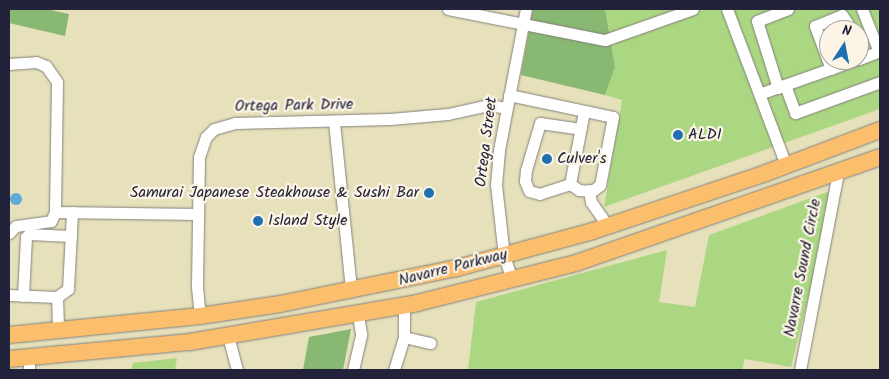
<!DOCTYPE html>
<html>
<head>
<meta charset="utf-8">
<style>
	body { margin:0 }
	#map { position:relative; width:889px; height:379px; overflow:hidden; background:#e6e0bb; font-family:Kalam,sans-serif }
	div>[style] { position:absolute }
	.green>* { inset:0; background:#abd783 }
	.forest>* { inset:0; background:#88b871 }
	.water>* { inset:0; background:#61a9d8 }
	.round { border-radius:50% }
	.roads { filter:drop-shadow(0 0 1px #84817b) drop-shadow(0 0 1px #84817b) }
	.minor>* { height:11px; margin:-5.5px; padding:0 5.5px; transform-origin:5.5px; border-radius:5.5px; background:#fff }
	.highway>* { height:16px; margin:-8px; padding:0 8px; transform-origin:8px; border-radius:8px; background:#fabe6d }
	.dots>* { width:14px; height:14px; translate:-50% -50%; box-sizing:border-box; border:2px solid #fcf5e5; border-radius:50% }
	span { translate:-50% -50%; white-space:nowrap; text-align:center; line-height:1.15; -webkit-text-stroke:4.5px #fcf5e5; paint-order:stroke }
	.street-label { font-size:16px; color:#22223b }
	.poi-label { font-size:16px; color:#22223b }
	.left { translate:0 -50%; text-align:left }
	.right { translate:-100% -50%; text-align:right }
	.frame { position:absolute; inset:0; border:10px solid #22223b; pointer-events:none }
	.north { position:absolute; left:819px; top:20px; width:50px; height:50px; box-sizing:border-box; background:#fcf5e5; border:1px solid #a5a1a1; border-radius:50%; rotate:11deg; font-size:14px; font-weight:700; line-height:20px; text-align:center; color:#22223b }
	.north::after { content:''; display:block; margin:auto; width:18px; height:22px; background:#1f6fb2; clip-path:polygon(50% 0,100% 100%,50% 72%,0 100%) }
</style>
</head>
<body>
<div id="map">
	<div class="green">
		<i style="clip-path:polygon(evenodd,605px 9px,880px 9px,880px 109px,604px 207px,622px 100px,605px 95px,615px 67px,605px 9px,829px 30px,859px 30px,859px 60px,829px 60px,829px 30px)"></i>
		<i style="clip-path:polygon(830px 191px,813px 278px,791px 367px,745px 359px,742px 370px,468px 370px,476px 302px,667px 250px,659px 302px,695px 307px,709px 235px)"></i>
		<i style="clip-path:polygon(177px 358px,175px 370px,131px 370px,133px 363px)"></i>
	</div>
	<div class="forest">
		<i style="clip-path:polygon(9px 9px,46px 9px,69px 14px,65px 36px,9px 23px)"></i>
		<i style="clip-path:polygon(533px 9px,605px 9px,615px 67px,605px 95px,521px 75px)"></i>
		<i style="clip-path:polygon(351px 329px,343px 370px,303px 370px,309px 337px)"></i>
	</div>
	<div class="water">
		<i class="round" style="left:10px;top:193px;width:12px;height:12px"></i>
	</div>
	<div class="roads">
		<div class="minor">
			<i style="left:448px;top:9px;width:160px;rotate:11.2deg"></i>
			<i style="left:605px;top:40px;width:93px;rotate:-19.4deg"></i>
			<i style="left:727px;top:9px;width:167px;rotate:69.3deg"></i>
			<i style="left:862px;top:9px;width:46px;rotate:68.4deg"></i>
			<i style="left:859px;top:59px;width:22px;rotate:-21deg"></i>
			<i style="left:9px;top:64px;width:27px;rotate:-4deg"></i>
			<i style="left:36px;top:62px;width:11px;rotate:22deg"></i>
			<i style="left:46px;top:66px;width:19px;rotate:55deg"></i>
			<i style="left:57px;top:82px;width:130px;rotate:90.9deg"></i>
			<i style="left:831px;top:69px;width:46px;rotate:-110.4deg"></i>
			<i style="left:815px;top:26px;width:29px;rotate:-22deg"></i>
			<i style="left:842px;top:15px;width:18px;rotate:56deg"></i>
			<i style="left:785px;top:85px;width:30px;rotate:70deg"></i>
			<i style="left:795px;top:113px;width:90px;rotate:-20deg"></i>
			<i style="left:778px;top:88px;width:70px;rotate:-107.4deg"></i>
			<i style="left:757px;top:21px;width:33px;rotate:-21deg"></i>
			<i style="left:759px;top:94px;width:102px;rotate:-19.5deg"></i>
			<i style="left:509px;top:95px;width:106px;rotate:11.9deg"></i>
			<i style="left:613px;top:117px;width:69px;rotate:100.8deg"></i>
			<i style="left:600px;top:185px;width:10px;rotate:143deg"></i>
			<i style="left:592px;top:191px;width:13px;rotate:-176deg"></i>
			<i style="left:579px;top:190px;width:11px;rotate:-146deg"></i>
			<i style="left:570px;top:184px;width:74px;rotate:-79.1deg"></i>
			<i style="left:334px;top:122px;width:169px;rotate:84.2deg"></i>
			<i style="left:570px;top:184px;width:32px;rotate:162deg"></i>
			<i style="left:540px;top:194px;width:11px;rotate:-165deg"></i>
			<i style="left:529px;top:191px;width:11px;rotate:-112deg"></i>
			<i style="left:525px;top:181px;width:11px;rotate:-85deg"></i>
			<i style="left:526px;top:170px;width:49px;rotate:-73.4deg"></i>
			<i style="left:540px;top:123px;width:41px;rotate:8.3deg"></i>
			<i style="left:589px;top:190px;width:12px;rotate:81deg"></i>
			<i style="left:591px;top:202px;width:29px;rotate:55deg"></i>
			<i style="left:9px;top:233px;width:10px;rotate:-45deg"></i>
			<i style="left:16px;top:226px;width:35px;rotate:-8deg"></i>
			<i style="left:51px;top:221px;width:10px;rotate:-66deg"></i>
			<i style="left:55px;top:212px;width:143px;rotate:0.8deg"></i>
			<i style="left:512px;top:280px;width:25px;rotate:-108deg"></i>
			<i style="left:504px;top:256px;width:71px;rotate:-96.4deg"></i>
			<i style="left:496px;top:185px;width:35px;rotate:-85deg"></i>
			<i style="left:499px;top:150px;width:144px;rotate:-79.2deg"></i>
			<i style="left:9px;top:295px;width:48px;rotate:2.4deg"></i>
			<i style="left:57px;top:297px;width:34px;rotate:88deg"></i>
			<i style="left:23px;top:296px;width:59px;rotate:-87.1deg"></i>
			<i style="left:26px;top:237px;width:4px;rotate:-45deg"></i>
			<i style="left:29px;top:234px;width:42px;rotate:2.7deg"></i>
			<i style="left:57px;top:297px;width:14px;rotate:-36deg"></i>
			<i style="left:68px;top:289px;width:77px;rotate:-87deg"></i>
			<i style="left:200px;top:316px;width:31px;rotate:-96deg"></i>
			<i style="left:197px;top:285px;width:128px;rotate:-89.1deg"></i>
			<i style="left:199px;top:157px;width:21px;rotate:-71deg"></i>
			<i style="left:206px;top:137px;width:11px;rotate:-45deg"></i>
			<i style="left:214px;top:129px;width:22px;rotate:-16deg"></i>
			<i style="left:235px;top:123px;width:155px;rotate:-1.5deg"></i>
			<i style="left:390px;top:119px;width:58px;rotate:-4.9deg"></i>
			<i style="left:448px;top:114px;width:42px;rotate:-12.4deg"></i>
			<i style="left:489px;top:105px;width:17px;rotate:10deg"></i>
			<i style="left:228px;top:336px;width:35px;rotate:75deg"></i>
			<i style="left:404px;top:337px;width:27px;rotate:13deg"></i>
			<i style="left:29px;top:358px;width:12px;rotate:90deg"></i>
			<i style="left:353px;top:370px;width:37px;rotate:-77deg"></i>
			<i style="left:361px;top:334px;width:20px;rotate:-99deg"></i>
			<i style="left:394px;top:370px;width:34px;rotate:-73deg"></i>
			<i style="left:404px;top:337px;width:32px;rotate:-90deg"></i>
			<i style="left:800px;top:370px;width:202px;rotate:-79.1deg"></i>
		</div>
		<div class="highway">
			<i style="left:9px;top:335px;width:192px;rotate:-5.7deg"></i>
			<i style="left:200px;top:316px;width:81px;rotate:-8.5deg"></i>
			<i style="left:280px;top:304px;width:181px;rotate:-11.5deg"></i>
			<i style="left:457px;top:268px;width:141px;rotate:-15.2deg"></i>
			<i style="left:593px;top:231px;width:182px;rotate:-18.5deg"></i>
			<i style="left:766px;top:173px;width:122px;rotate:-20.7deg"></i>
			<i style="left:9px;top:359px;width:182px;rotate:-5.4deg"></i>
			<i style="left:190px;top:342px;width:230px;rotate:-9.7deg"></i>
			<i style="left:417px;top:303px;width:164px;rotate:-14.1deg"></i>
			<i style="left:576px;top:263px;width:322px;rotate:-19.2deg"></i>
		</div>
	</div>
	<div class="dots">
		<i style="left:678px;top:135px;background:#1f6fb2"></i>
		<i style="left:547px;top:159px;background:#1f6fb2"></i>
		<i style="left:429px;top:193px;background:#1f6fb2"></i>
		<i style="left:258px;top:221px;background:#1f6fb2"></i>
	</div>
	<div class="street-label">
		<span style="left:294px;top:106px;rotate:-1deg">Ortega Park Drive</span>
		<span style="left:487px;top:142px;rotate:-83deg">Ortega Street</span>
		<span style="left:453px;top:268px;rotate:-14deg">Navarre Parkway</span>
		<span style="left:803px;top:268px;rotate:-79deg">Navarre Sound Circle</span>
	</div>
	<div class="poi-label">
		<span class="left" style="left:688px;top:135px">ALDI</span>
		<span class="left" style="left:557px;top:159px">Culver's</span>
		<span class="right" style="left:419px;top:193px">Samurai Japanese Steakhouse &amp; Sushi Bar</span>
		<span class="left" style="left:268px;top:221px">Island Style</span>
	</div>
	<div class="frame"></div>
	<div class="north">N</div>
</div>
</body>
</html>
